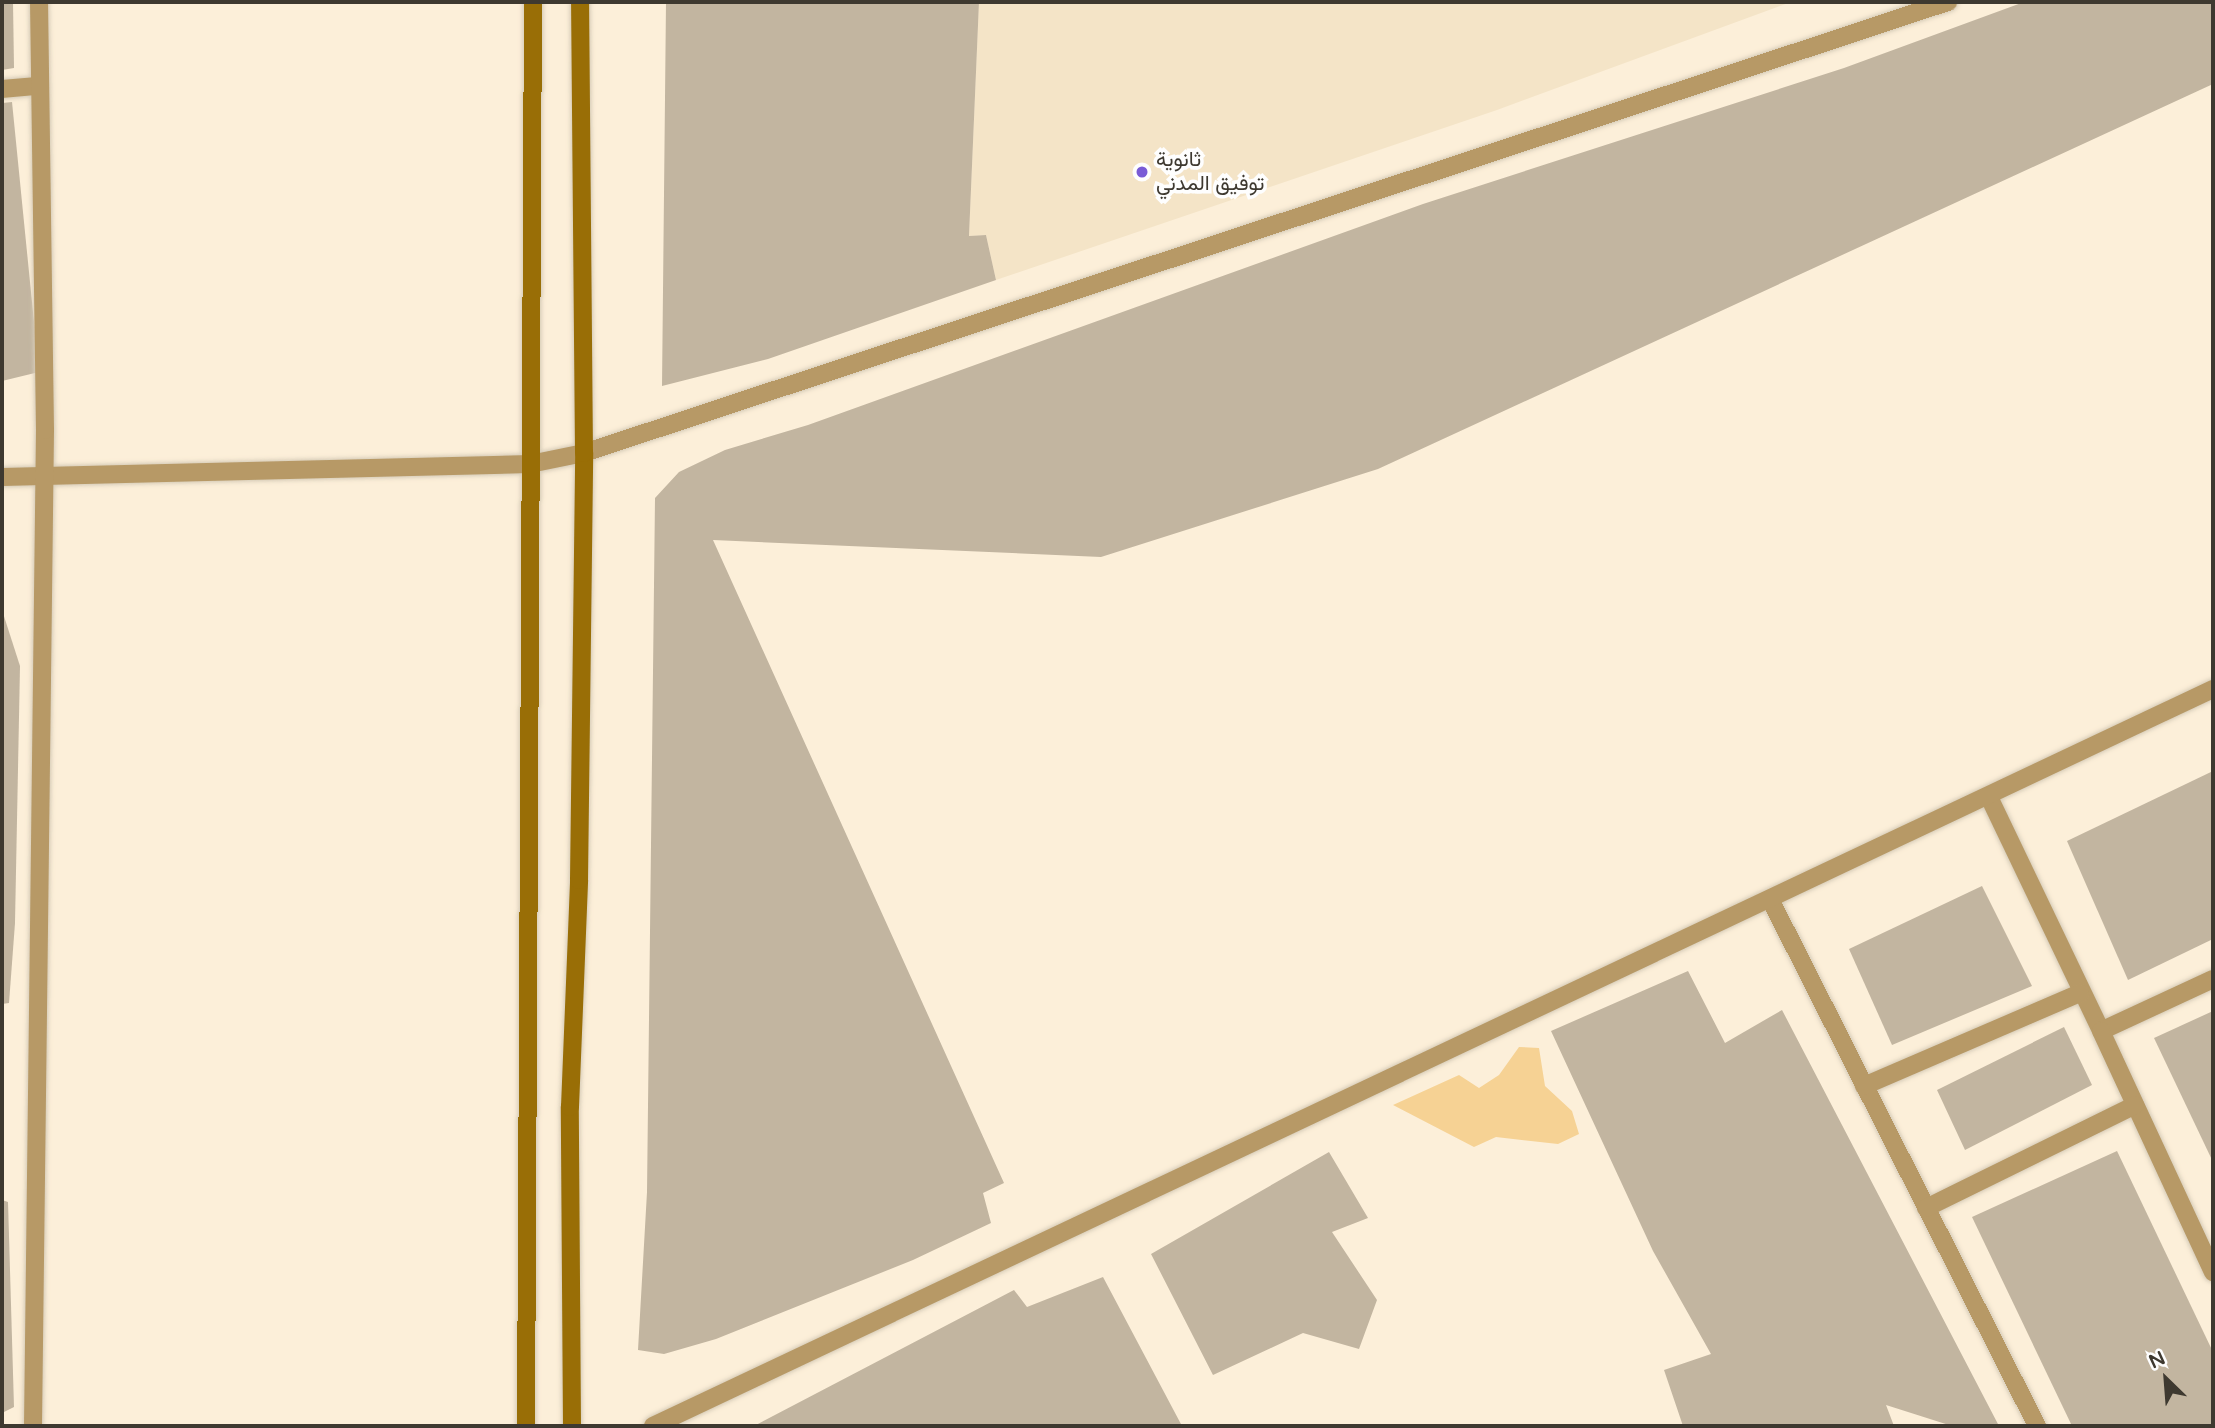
<!DOCTYPE html>
<html>
<head>
<meta charset="utf-8">
<style>
	body { margin:0 }
	#map { position:relative; width:2215px; height:1428px; overflow:hidden; background:#fcefd9; font-family:"Varela Round",Vazirmatn,sans-serif }
	div>[style] { position:absolute }
	.built>* { inset:0; background:#f4e4c7 }
	.green>* { inset:0; background:#f6d294 }
	.building>* { inset:0; background:#c2b5a0 }
	.roads { filter:drop-shadow(0 0 2px #d6cbb7) drop-shadow(0 0 2px #d6cbb7) }
	.street>* { height:18px; margin:-9px; padding:0 9px; transform-origin:9px; border-radius:9px; background:#b79966 }
	.secondary>* { height:18px; margin:-9px; padding:0 9px; transform-origin:9px; border-radius:9px; background:#996e06 }
	.dots>* { width:19px; height:19px; translate:-50% -50%; box-sizing:border-box; border:4px solid #fefefe; border-radius:50% }
	span { translate:-50% -50%; white-space:nowrap; text-align:center; line-height:1.15; -webkit-text-stroke:7px #fefefe; paint-order:stroke }
	.poi-label { font-size:21px; color:#3e3930 }
	.left { translate:0 -50%; text-align:left }
	.frame { position:absolute; inset:0; border:4px solid #3e3930; pointer-events:none }
	.north { position:absolute; left:2131px; top:1344px; width:70px; height:70px; -webkit-text-stroke:5px #fefefe; paint-order:stroke; rotate:335deg; font-size:19px; font-weight:700; line-height:28px; text-align:center; color:#3e3930 }
	.north::after { content:''; display:block; margin:auto; width:24px; height:32px; background:#3e3930; clip-path:polygon(50% 0,100% 100%,50% 72%,0 100%) }
</style>
</head>
<body>
<div id="map">
	<div class="built">
		<i style="clip-path:polygon(979px 2px,1791px 2px,1497px 110px,996px 280px,986px 235px,969px 236px)"></i>
	</div>
	<div class="green">
		<i style="clip-path:polygon(1519px 1047px,1539px 1048px,1545px 1086px,1572px 1111px,1579px 1134px,1558px 1144px,1496px 1137px,1474px 1147px,1393px 1105px,1459px 1075px,1479px 1088px,1499px 1075px)"></i>
	</div>
	<div class="building">
		<i style="clip-path:polygon(2px 2px,13px 2px,14px 68px,2px 70px)"></i>
		<i style="clip-path:polygon(666px 2px,979px 2px,969px 236px,986px 235px,996px 280px,768px 359px,662px 386px)"></i>
		<i style="clip-path:polygon(2024px 2px,2213px 2px,2213px 84px,1378px 469px,1101px 557px,713px 540px,1004px 1183px,983px 1193px,991px 1223px,913px 1260px,716px 1339px,664px 1354px,638px 1350px,647px 1192px,655px 498px,679px 472px,725px 450px,808px 425px,1423px 204px,1844px 68px)"></i>
		<i style="clip-path:polygon(12px 102px,39px 372px,2px 381px,2px 103px)"></i>
		<i style="clip-path:polygon(2px 610px,20px 666px,15px 923px,9px 1003px,2px 1004px)"></i>
		<i style="clip-path:polygon(2213px 771px,2213px 939px,2128px 980px,2067px 841px)"></i>
		<i style="clip-path:polygon(1982px 886px,2032px 986px,1892px 1045px,1849px 949px)"></i>
		<i style="clip-path:polygon(1688px 971px,1725px 1043px,1782px 1010px,1999px 1426px,1952px 1426px,1886px 1405px,1894px 1426px,1683px 1426px,1664px 1370px,1711px 1354px,1653px 1251px,1551px 1031px)"></i>
		<i style="clip-path:polygon(2213px 1011px,2213px 1162px,2154px 1038px)"></i>
		<i style="clip-path:polygon(2064px 1027px,2092px 1085px,1965px 1150px,1937px 1090px)"></i>
		<i style="clip-path:polygon(2117px 1151px,2213px 1352px,2213px 1426px,2072px 1426px,1972px 1217px)"></i>
		<i style="clip-path:polygon(1329px 1152px,1368px 1218px,1332px 1232px,1377px 1300px,1359px 1349px,1303px 1333px,1213px 1375px,1151px 1254px)"></i>
		<i style="clip-path:polygon(2px 1200px,8px 1202px,14px 1407px,2px 1413px)"></i>
		<i style="clip-path:polygon(1103px 1277px,1182px 1426px,754px 1426px,1014px 1290px,1027px 1307px)"></i>
	</div>
	<div class="roads">
		<div class="street">
			<i style="left:2px;top:89px;width:38px;rotate:-5deg"></i>
			<i style="left:2px;top:477px;width:528px;rotate:-1.41deg"></i>
			<i style="left:530px;top:464px;width:55px;rotate:-11.5deg"></i>
			<i style="left:584px;top:453px;width:1437px;rotate:-18.3deg"></i>
			<i style="left:1989px;top:797px;width:259px;rotate:64.4deg"></i>
			<i style="left:1771px;top:901px;width:589px;rotate:63.13deg"></i>
			<i style="left:2213px;top:979px;width:123px;rotate:155.1deg"></i>
			<i style="left:2101px;top:1031px;width:266px;rotate:65.1deg"></i>
			<i style="left:1864px;top:1086px;width:235px;rotate:-23.3deg"></i>
			<i style="left:1926px;top:1208px;width:233px;rotate:-26.2deg"></i>
			<i style="left:33px;top:1426px;width:996px;rotate:-89.31deg"></i>
			<i style="left:45px;top:430px;width:428px;rotate:-90.8deg"></i>
			<i style="left:653px;top:1426px;width:1725px;rotate:-25.29deg"></i>
		</div>
		<div class="secondary">
			<i style="left:526px;top:1426px;width:1424px;rotate:-89.72deg"></i>
			<i style="left:572px;top:1426px;width:319px;rotate:-90.4deg"></i>
			<i style="left:570px;top:1107px;width:227px;rotate:-87.7deg"></i>
			<i style="left:579px;top:880px;width:427px;rotate:-89.3deg"></i>
			<i style="left:584px;top:453px;width:451px;rotate:-90.5deg"></i>
		</div>
	</div>
	<div class="dots">
		<i style="left:1142px;top:172px;background:#795bd6"></i>
	</div>
	<div class="poi-label">
		<span class="left" style="left:1156px;top:172px">ثانوية<br>توفيق المدني</span>
	</div>
	<div class="frame"></div>
	<div class="north">N</div>
</div>
</body>
</html>
